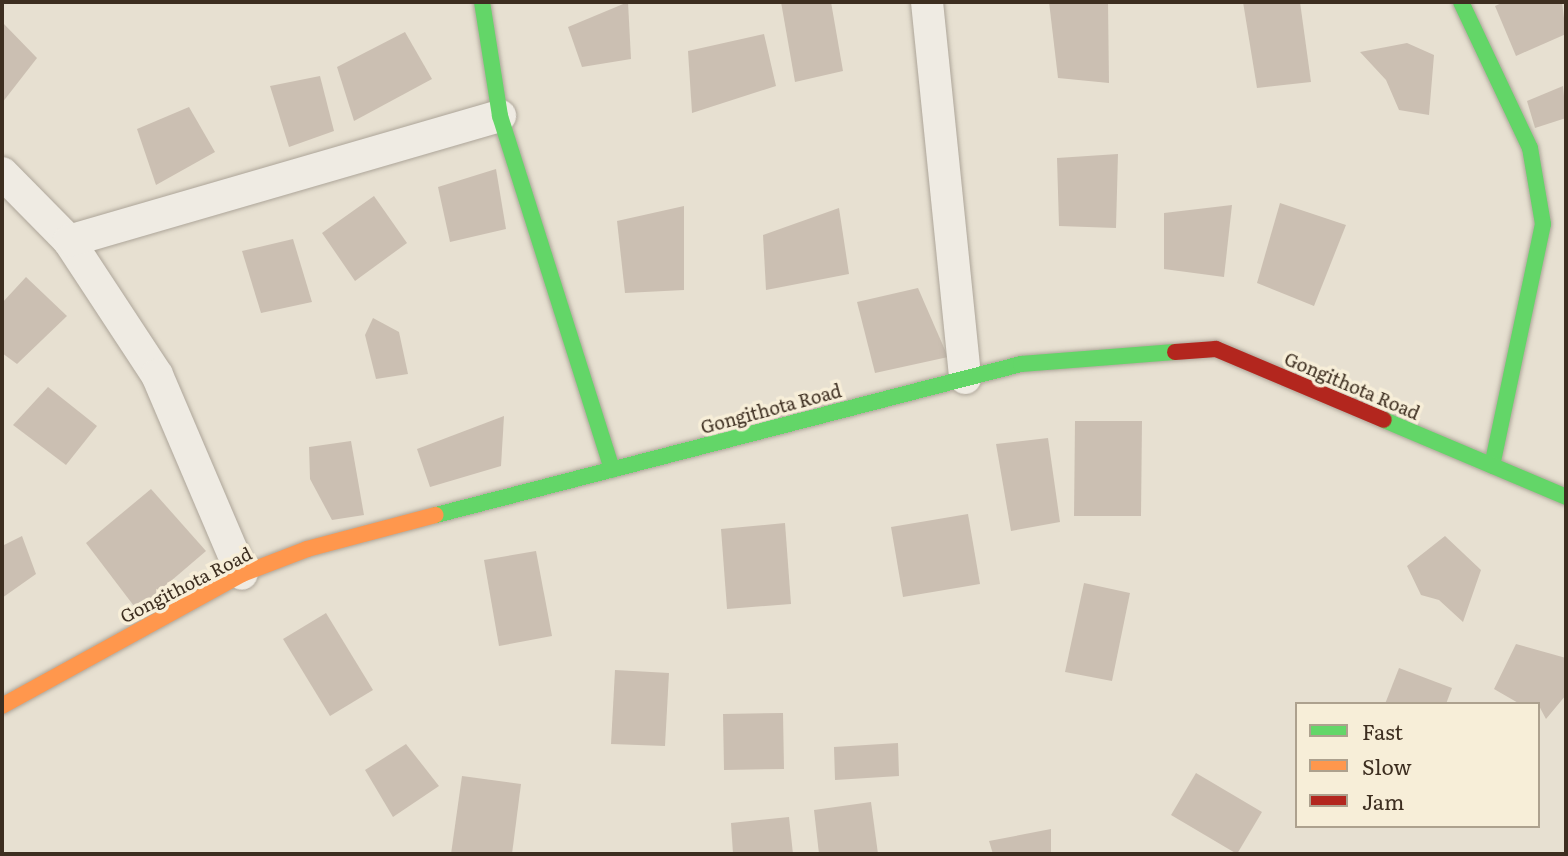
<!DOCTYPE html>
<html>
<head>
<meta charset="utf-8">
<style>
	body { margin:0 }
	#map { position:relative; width:1568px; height:856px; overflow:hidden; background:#e7e0d1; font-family:Literata,serif }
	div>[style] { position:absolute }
	.building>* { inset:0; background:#cbbfb2 }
	.roads { filter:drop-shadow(0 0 2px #ada599) drop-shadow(0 0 2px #ada599) }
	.street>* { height:32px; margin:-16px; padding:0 16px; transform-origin:16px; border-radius:16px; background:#efebe3 }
	.fast>* { height:16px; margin:-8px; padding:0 8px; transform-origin:8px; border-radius:8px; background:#63d668 }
	.slow>* { height:16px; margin:-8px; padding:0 8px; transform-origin:8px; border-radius:8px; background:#ff974d }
	.jam>* { height:16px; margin:-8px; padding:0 8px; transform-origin:8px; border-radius:8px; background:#b3261e }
	span { translate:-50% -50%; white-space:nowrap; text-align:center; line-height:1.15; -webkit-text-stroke:7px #f7eed8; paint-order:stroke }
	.street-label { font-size:18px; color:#3d2e20 }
	.frame { position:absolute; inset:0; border:4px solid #3d2e20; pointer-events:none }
	.legend { position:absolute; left:1295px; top:702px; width:245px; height:126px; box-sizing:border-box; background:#f7eed8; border:2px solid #ada18e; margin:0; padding:9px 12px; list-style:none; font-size:21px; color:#3d2e20 }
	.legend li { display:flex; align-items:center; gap:14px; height:35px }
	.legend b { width:35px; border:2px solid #ada18e }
</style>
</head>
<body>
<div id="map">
	<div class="building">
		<i style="clip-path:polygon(628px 2px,631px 59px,582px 67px,568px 27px)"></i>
		<i style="clip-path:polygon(781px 2px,831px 2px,843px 71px,795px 82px)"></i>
		<i style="clip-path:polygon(1049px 2px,1108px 2px,1109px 83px,1058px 78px)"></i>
		<i style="clip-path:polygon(1243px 2px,1300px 2px,1311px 82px,1257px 88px)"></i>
		<i style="clip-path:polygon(1504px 2px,1562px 2px,1566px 34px,1516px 56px,1495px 6px)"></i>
		<i style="clip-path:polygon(2px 22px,37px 58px,2px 103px)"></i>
		<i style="clip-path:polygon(405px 32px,432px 79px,354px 121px,337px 67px)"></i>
		<i style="clip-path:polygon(764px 34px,776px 86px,692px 113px,688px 51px)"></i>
		<i style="clip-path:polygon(1407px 43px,1434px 55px,1429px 115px,1399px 110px,1386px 80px,1360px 52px)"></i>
		<i style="clip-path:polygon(320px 76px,334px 131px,289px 147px,270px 86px)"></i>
		<i style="clip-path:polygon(1563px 86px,1566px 118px,1535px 128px,1527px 101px)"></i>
		<i style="clip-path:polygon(189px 107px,215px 152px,156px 185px,137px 129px)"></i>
		<i style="clip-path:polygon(1118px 154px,1116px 228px,1059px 226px,1057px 158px)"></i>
		<i style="clip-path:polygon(496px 169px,506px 229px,450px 242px,438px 187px)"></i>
		<i style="clip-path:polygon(374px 196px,407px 243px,355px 281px,322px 233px)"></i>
		<i style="clip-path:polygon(1280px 203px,1346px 225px,1314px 306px,1257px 283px)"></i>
		<i style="clip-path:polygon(1232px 205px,1224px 277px,1164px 269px,1164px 213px)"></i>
		<i style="clip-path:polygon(684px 206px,684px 290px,625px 293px,617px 221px)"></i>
		<i style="clip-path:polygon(839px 208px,849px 274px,766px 290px,763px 235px)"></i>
		<i style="clip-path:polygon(293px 239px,312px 302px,261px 313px,242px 251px)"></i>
		<i style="clip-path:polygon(26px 277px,67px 316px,17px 364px,2px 353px,2px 303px)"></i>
		<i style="clip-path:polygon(918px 288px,948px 357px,875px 373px,857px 302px)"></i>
		<i style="clip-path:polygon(373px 318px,399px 332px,408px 374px,376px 379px,365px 335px)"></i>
		<i style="clip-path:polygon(48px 387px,97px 426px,66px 465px,13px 425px)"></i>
		<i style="clip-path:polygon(504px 416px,501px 466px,430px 487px,417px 449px)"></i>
		<i style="clip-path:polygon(1075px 421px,1142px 421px,1141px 516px,1074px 516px)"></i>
		<i style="clip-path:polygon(1048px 438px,1060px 522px,1011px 531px,996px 444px)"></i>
		<i style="clip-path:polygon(351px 441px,364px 515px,332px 520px,310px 479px,309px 447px)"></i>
		<i style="clip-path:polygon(151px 489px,206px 551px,137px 610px,86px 543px)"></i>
		<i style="clip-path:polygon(968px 514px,980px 584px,903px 597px,891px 527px)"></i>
		<i style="clip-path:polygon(785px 523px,791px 604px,727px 609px,721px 529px)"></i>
		<i style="clip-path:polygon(22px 536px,36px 574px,2px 598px,2px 546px)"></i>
		<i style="clip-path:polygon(1445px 536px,1481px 570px,1463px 622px,1439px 600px,1421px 595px,1407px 566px)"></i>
		<i style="clip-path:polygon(536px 551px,552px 636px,499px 646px,484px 560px)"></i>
		<i style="clip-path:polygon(1084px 583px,1130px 593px,1112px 681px,1065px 672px)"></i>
		<i style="clip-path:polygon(326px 613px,373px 690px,330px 716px,283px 639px)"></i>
		<i style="clip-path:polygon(1516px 644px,1566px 658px,1566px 695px,1546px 719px,1538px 704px,1520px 704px,1494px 689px)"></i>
		<i style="clip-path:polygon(1399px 668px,1452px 688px,1446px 704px,1385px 704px)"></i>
		<i style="clip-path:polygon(615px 670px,669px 673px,665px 746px,611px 744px)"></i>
		<i style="clip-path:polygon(783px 713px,784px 769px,724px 770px,723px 714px)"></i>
		<i style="clip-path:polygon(898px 743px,899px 776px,835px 780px,834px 747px)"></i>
		<i style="clip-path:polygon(406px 744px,439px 786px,393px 817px,365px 770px)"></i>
		<i style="clip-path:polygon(1196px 773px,1262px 812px,1237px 854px,1171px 815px)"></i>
		<i style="clip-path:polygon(462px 776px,521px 784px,512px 854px,451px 854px)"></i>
		<i style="clip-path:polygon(871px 802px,878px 854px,819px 854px,814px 810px)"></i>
		<i style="clip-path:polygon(789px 817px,793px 854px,733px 854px,731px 823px)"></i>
		<i style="clip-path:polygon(1051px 829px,1051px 854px,993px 854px,989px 841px)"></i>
	</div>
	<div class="roads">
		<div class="street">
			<i style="left:927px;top:2px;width:378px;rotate:84.2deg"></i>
			<i style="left:2px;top:173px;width:95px;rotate:45.4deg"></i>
			<i style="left:69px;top:241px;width:160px;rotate:56.7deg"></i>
			<i style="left:157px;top:375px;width:216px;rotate:66.9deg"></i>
			<i style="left:69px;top:241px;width:449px;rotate:-16.2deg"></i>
		</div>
		<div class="fast">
			<i style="left:482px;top:2px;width:115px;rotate:81deg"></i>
			<i style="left:500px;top:116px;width:371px;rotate:72.4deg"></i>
			<i style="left:1461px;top:2px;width:161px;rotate:64.7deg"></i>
			<i style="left:1530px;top:148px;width:77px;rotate:80.3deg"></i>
			<i style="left:1543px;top:224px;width:247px;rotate:101.9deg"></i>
			<i style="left:1384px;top:420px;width:198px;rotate:22.9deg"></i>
			<i style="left:436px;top:515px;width:604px;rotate:-14.47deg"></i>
			<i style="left:1021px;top:364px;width:154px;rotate:-4.5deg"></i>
		</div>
		<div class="slow">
			<i style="left:2px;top:706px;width:274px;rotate:-28.8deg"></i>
			<i style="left:242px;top:574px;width:70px;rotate:-21deg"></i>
			<i style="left:307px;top:549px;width:133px;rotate:-14.8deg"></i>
		</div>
		<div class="jam">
			<i style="left:1175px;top:352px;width:41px;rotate:-4.2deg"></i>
			<i style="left:1216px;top:349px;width:182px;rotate:22.9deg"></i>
		</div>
	</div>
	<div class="street-label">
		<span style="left:1352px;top:386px;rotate:23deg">Gongithota Road</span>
		<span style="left:771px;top:409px;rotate:-15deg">Gongithota Road</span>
		<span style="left:186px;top:585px;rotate:-27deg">Gongithota Road</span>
	</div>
	<div class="frame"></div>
	<ul class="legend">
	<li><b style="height:9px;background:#63d668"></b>Fast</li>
	<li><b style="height:9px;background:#ff974d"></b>Slow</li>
	<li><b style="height:9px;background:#b3261e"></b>Jam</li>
	</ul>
</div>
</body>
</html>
